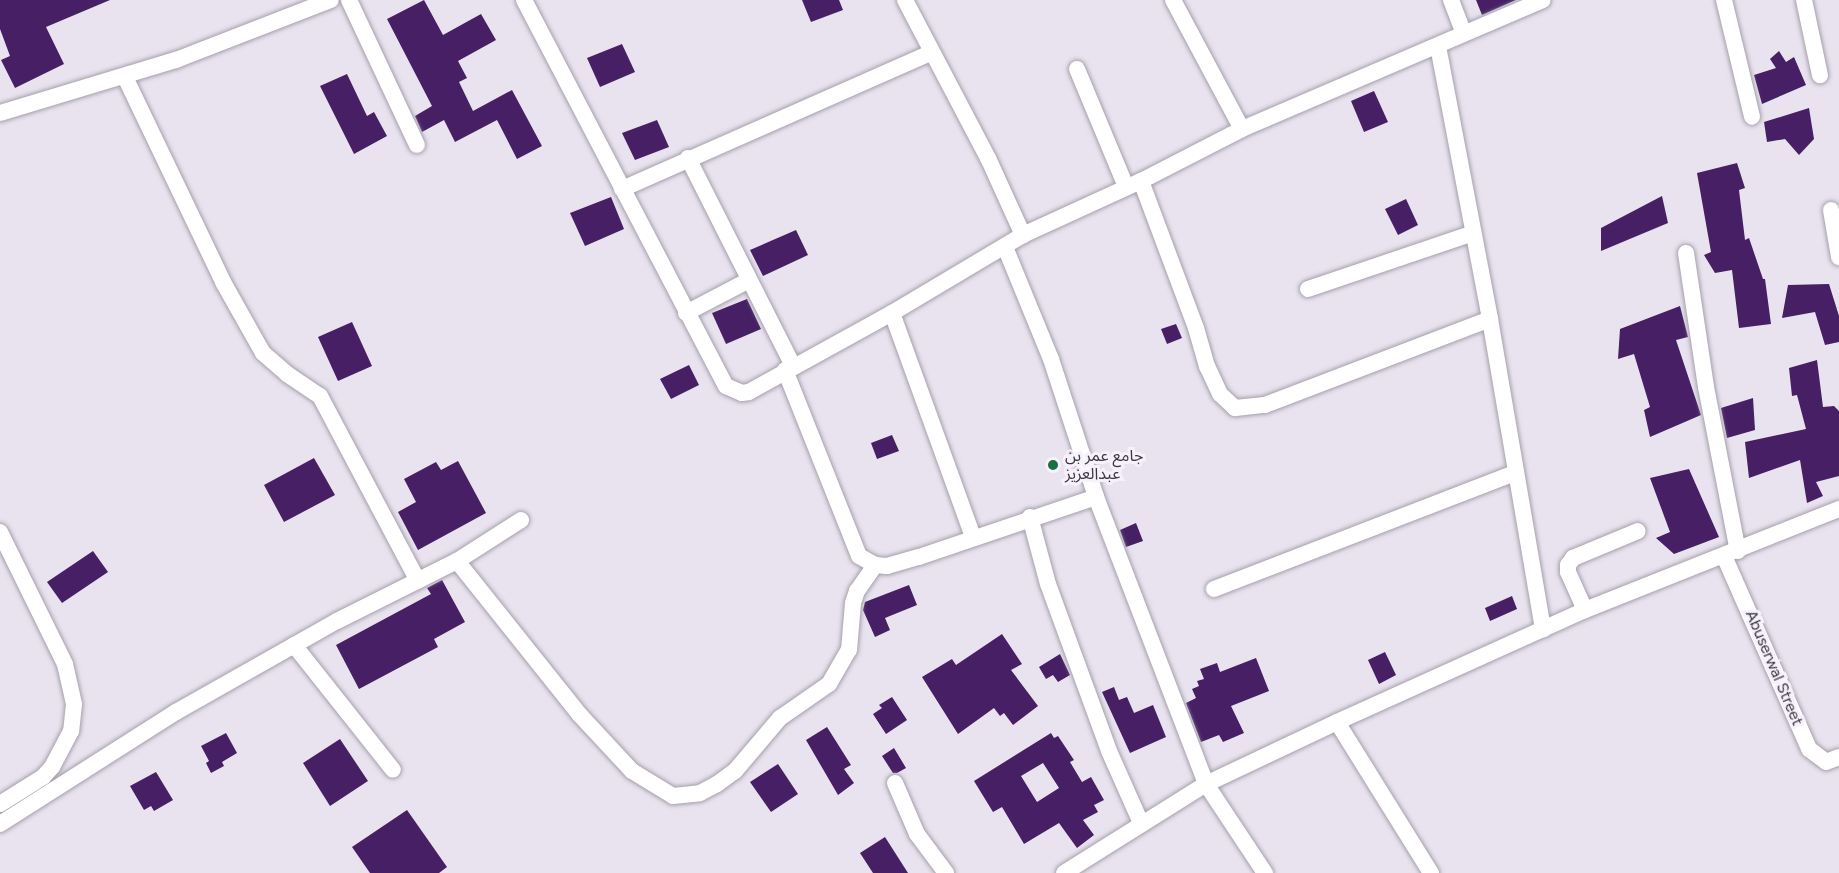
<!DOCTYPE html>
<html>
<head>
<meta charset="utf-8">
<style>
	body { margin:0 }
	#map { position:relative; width:1839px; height:873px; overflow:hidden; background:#e9e3ef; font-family:Figtree,"Noto Sans Arabic",sans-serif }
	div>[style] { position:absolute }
	.building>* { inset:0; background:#461f64 }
	.roads { filter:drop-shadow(0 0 2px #a5a0ab) drop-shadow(0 0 2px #a5a0ab) }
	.street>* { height:16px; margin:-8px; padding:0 8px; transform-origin:8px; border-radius:8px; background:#fff }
	.dots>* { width:16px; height:16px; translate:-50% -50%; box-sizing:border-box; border:3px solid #f6f1fc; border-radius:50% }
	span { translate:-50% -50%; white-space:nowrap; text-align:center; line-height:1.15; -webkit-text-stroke:6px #f6f1fc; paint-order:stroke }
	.poi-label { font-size:16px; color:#3b393e }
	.left { translate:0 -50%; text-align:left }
	.street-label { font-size:16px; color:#3b393e }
</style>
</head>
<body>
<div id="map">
	<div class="building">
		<i style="clip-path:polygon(0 0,110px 0,46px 27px,64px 64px,15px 88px,1px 60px,10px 56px,0 29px)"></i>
		<i style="clip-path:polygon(424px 0,443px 35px,481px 14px,496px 40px,458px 61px,467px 78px,459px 82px,473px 111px,512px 90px,542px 146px,517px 159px,497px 120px,455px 142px,444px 120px,422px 132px,415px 116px,432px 106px,387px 19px)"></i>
		<i style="clip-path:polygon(802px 0,839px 0,843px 10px,811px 22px)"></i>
		<i style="clip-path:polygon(1476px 0,1516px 0,1482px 15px)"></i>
		<i style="clip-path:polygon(622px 44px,635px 72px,600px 87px,587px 58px)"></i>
		<i style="clip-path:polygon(1779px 51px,1786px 62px,1794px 57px,1806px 85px,1762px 104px,1754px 75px,1776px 68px,1770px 59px)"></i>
		<i style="clip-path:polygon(347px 74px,367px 116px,374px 112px,387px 136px,354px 154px,320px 86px)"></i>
		<i style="clip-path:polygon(1374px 91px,1388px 122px,1364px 132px,1351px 101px)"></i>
		<i style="clip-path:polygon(1809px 108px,1814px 139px,1799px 155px,1785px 139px,1767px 142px,1764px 122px)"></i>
		<i style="clip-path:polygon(657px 120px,669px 147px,635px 160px,622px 133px)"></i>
		<i style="clip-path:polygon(1737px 163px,1745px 188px,1739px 190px,1745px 240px,1749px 238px,1763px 279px,1765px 279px,1771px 324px,1739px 328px,1732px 270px,1715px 273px,1704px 255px,1711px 252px,1697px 173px)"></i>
		<i style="clip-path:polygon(1662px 196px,1668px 223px,1601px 251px,1601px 228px)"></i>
		<i style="clip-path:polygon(611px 197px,624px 229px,585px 246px,570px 213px)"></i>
		<i style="clip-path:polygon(1406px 199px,1418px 225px,1398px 235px,1385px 209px)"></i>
		<i style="clip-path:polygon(796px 230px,808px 255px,763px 276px,750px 250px)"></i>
		<i style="clip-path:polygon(1829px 284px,1839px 316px,1839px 342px,1825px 345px,1815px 312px,1782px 318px,1788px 285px)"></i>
		<i style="clip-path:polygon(747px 299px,761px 329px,726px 344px,712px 313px)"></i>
		<i style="clip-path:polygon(1680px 306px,1688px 337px,1676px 340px,1701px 415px,1650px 437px,1644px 410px,1650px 407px,1634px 354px,1618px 359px,1620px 329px)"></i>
		<i style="clip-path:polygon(352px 322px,372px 366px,338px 381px,318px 337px)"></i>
		<i style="clip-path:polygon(1176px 324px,1182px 338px,1167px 344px,1161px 329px)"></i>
		<i style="clip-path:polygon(1817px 360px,1823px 407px,1834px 406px,1839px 411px,1839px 476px,1816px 482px,1823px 496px,1807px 503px,1800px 460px,1749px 478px,1745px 442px,1806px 429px,1797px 395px,1792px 396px,1789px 368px)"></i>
		<i style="clip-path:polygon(689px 365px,699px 385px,671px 399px,660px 379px)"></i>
		<i style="clip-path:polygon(1753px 398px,1755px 430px,1727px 438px,1721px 408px)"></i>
		<i style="clip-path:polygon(892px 435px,899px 451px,877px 459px,871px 443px)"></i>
		<i style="clip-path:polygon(314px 458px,335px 495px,284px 522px,264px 485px)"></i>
		<i style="clip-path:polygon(458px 461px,486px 513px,418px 550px,398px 512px,416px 502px,404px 479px,436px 462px,441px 470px)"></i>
		<i style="clip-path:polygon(1689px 469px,1719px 537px,1674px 554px,1656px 538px,1670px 532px,1650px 478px)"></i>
		<i style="clip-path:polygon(1136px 523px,1143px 541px,1126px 547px,1120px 530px)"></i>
		<i style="clip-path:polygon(93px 551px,108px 572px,62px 603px,47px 582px)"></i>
		<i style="clip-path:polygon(442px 580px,465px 622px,434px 639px,438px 647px,359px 689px,336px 645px,431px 594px,427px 588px)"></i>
		<i style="clip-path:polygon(909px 585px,917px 605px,885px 618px,890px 630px,875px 637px,863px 610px,865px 602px)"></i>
		<i style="clip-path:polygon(1512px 596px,1517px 609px,1490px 621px,1485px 608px)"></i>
		<i style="clip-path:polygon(1002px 634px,1022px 664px,1011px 670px,1038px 706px,1013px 725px,1004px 713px,1000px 716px,994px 708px,958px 734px,922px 677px,952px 659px,956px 665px)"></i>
		<i style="clip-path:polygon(1385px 652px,1396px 675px,1379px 684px,1368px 660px)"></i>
		<i style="clip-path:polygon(1060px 654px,1070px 675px,1058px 682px,1053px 675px,1046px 679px,1039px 667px)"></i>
		<i style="clip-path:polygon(1256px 658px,1269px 691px,1231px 706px,1244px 733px,1223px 742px,1219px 735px,1201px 742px,1186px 703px,1196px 698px,1192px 689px,1199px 686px,1197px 681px,1204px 679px,1200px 669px,1217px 663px,1220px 672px)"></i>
		<i style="clip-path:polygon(1114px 687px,1119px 700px,1127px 697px,1134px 713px,1153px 705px,1166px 737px,1130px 753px,1102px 692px)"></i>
		<i style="clip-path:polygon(892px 697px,907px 720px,886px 734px,873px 714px,882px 708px,879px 705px)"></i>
		<i style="clip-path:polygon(827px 727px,851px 765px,844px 769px,854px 783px,838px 795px,806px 740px)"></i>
		<i style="clip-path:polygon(226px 733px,237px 753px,222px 762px,224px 766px,211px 773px,206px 763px,209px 761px,201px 746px)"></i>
		<i style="clip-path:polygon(evenodd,1051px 733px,1054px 738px,1058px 736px,1074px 760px,1070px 762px,1082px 782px,1091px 777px,1104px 800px,1094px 805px,1098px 812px,1083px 820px,1094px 835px,1077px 848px,1059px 823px,1024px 844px,1002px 807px,993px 812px,974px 781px,1051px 733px,1043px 763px,1059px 788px,1037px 802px,1021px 776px,1043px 763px)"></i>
		<i style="clip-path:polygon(340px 739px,368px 781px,330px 806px,303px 763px)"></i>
		<i style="clip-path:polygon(894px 748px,906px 768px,897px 773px,893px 773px,882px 756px)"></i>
		<i style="clip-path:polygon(778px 764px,798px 794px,771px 812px,750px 782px)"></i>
		<i style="clip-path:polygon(156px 772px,173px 800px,154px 811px,151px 806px,144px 810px,130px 786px)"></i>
		<i style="clip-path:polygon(407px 810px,447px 867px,439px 873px,370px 873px,352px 847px)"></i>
		<i style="clip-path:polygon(885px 837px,908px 873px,873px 873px,860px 853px)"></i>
	</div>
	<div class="roads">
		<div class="street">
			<i style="left:349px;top:0;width:160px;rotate:64.9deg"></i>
			<i style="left:524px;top:0;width:436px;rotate:62.4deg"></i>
			<i style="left:726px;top:386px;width:17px;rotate:24deg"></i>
			<i style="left:742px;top:393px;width:7px;rotate:-8deg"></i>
			<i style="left:749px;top:392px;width:163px;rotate:-28.9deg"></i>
			<i style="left:892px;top:313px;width:152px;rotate:-30.8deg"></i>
			<i style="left:1023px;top:235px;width:130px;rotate:-24.6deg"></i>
			<i style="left:1141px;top:181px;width:114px;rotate:-27.2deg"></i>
			<i style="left:1242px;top:129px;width:327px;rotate:-23.2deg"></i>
			<i style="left:905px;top:0;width:178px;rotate:62.3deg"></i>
			<i style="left:988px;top:158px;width:85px;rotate:65.6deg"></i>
			<i style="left:1173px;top:0;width:146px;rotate:61.9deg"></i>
			<i style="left:1451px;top:0;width:36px;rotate:69deg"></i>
			<i style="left:1724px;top:0;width:120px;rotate:76.5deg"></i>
			<i style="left:1804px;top:0;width:77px;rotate:78deg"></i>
			<i style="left:1438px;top:46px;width:278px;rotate:79.2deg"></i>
			<i style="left:1490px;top:319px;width:315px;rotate:80.3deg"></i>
			<i style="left:1077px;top:69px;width:128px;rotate:67.4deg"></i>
			<i style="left:125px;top:77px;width:227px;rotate:64.4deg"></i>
			<i style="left:223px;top:282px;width:81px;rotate:60.6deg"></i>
			<i style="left:263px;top:353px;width:32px;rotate:41deg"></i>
			<i style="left:287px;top:374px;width:40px;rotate:34deg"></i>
			<i style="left:320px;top:396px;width:209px;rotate:62.1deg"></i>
			<i style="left:0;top:113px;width:184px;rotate:-16.8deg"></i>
			<i style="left:176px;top:60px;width:166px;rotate:-21.2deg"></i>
			<i style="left:688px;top:158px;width:233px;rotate:63.2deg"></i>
			<i style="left:1141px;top:181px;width:157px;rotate:69.5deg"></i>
			<i style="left:1196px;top:328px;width:40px;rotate:74deg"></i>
			<i style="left:1207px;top:366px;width:31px;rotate:65deg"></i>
			<i style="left:1220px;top:394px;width:21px;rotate:43deg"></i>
			<i style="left:1235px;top:408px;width:30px;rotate:-6deg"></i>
			<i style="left:1265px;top:405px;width:241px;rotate:-20.9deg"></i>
			<i style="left:622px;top:189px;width:337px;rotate:-23.8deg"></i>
			<i style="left:1831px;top:210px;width:48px;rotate:80.3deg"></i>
			<i style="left:1005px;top:247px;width:121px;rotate:67.7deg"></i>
			<i style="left:1051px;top:359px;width:145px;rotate:71.9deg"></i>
			<i style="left:1096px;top:497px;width:307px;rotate:69deg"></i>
			<i style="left:1206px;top:784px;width:107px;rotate:56.5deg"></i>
			<i style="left:1686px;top:253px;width:135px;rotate:81.5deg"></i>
			<i style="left:1706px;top:387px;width:167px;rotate:79deg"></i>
			<i style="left:1308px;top:289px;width:174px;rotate:-18.7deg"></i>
			<i style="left:686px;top:313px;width:71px;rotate:-27.6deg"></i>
			<i style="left:892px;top:313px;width:238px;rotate:70.1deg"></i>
			<i style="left:785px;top:370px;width:200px;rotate:68.3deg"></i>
			<i style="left:859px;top:556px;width:18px;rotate:29deg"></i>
			<i style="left:875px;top:565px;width:12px;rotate:5deg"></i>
			<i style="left:887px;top:566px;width:33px;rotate:-16deg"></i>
			<i style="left:919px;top:557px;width:187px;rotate:-18.7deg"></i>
			<i style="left:1030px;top:517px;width:69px;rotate:75deg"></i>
			<i style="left:1048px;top:584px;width:178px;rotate:69.9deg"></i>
			<i style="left:1109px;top:751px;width:79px;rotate:66deg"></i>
			<i style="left:0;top:532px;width:147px;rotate:63.8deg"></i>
			<i style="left:65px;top:664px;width:41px;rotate:77.3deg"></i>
			<i style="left:74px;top:704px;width:27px;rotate:96deg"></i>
			<i style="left:71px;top:731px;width:41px;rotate:117.8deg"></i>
			<i style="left:52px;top:767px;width:13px;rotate:132deg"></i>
			<i style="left:43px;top:777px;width:51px;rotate:147.9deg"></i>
			<i style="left:1724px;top:556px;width:211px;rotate:66.2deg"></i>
			<i style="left:1809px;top:749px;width:21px;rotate:37deg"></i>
			<i style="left:1826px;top:762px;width:14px;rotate:-21deg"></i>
			<i style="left:457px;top:561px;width:196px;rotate:51.4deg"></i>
			<i style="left:579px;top:714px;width:78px;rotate:47.1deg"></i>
			<i style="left:632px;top:771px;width:48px;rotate:31.4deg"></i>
			<i style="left:673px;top:796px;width:27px;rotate:-6deg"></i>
			<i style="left:700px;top:793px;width:19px;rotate:-28deg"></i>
			<i style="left:717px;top:784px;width:22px;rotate:-36deg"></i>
			<i style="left:735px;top:771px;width:70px;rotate:-49.7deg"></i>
			<i style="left:780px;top:718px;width:60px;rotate:-34.8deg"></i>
			<i style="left:829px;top:684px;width:39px;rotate:-60deg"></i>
			<i style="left:849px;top:650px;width:47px;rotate:-85.1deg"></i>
			<i style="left:853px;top:603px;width:13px;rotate:-72deg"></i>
			<i style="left:857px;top:591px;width:32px;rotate:-55deg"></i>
			<i style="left:1214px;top:589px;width:322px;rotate:-21.1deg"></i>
			<i style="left:1585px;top:610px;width:42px;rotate:-114.1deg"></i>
			<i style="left:1568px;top:572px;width:7px;rotate:-90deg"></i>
			<i style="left:1568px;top:565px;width:9px;rotate:-54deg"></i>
			<i style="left:1573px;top:558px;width:70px;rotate:-22.6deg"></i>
			<i style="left:294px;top:645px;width:159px;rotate:51.6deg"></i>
			<i style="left:1337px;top:722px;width:178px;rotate:58.1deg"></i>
			<i style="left:895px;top:783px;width:56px;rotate:66.7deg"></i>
			<i style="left:917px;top:834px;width:49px;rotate:53.4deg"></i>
			<i style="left:0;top:824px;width:209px;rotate:-32.5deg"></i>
			<i style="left:176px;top:712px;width:185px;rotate:-29.5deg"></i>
			<i style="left:337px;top:621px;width:134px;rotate:-26.6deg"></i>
			<i style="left:457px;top:561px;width:76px;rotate:-32.6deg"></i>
			<i style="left:1064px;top:873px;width:168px;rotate:-32.1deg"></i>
			<i style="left:1206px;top:784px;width:145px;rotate:-25.3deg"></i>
			<i style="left:1337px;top:722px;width:272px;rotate:-24.3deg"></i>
			<i style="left:1585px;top:610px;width:273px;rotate:-21.7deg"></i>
		</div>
	</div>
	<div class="dots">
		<i style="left:1053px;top:465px;background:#186f42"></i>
	</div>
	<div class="poi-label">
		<span class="left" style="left:1065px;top:465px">جامع عمر بن<br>عبدالعزيز</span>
	</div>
	<div class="street-label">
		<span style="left:1774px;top:668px;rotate:67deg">Abuserwal Street</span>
	</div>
</div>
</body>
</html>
